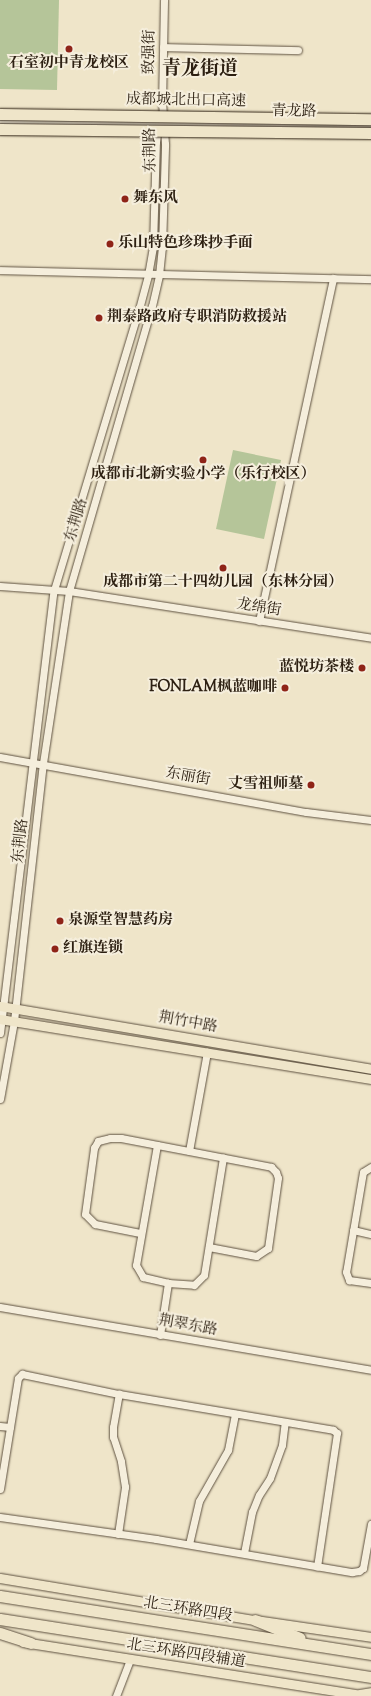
<!DOCTYPE html>
<html>
<head>
<meta charset="utf-8">
<style>
	body { margin:0 }
	#map { position:relative; width:371px; height:1696px; overflow:hidden; background:#efe5c9; font-family:"Sorts Mill Goudy","Noto Serif SC",serif }
	div>[style] { position:absolute }
	.green>* { inset:0; background:#b5c599 }
	.roads { filter:drop-shadow(0 0 1px #5e5140) drop-shadow(0 0 1px #5e5140) }
	.minor>* { height:7px; margin:-3.5px; padding:0 3.5px; transform-origin:3.5px; border-radius:3.5px; background:#f5eedc }
	.major>* { height:9px; margin:-4.5px; padding:0 4.5px; transform-origin:4.5px; border-radius:4.5px; background:#efe5c9 }
	.highway>* { height:11px; margin:-5.5px; padding:0 5.5px; transform-origin:5.5px; border-radius:5.5px; background:#efe5c9 }
	.bridges { filter:drop-shadow(0 0 1px #2d2012) drop-shadow(0 0 1px #2d2012) }
	.highway-bridge>* { height:11px; margin:-5.5px; padding:0 5.5px; transform-origin:5.5px; border-radius:5.5px; background:#efe5c9 }
	.dots>* { width:11px; height:11px; translate:-50% -50%; box-sizing:border-box; border:2px solid #f5eedc; border-radius:50% }
	span { translate:-50% -50%; white-space:nowrap; text-align:center; line-height:1.15; -webkit-text-stroke:4px #f5eedc; paint-order:stroke }
	.street-label { font-size:15px; color:#2d2012 }
	.poi-label { font-size:15px; color:#2d2012; font-weight:700 }
	.left { translate:0 -50%; text-align:left }
	.right { translate:-100% -50%; text-align:right }
	.district-label { font-size:19px; color:#2d2012; font-weight:700 }
</style>
</head>
<body>
<div id="map">
	<div class="green">
		<i style="clip-path:polygon(0 0,59px 0,57px 90px,0 89px)"></i>
		<i style="clip-path:polygon(233px 450px,281px 460px,264px 539px,216px 529px)"></i>
	</div>
	<div class="roads">
		<div class="minor">
			<i style="left:163px;top:47px;width:135px;rotate:1.3deg"></i>
			<i style="left:0;top:122px;width:371px;rotate:0.6deg"></i>
			<i style="left:0;top:270px;width:371px;rotate:1.4deg"></i>
			<i style="left:0;top:586px;width:69px;rotate:4.1deg"></i>
			<i style="left:69px;top:591px;width:306px;rotate:8.8deg"></i>
			<i style="left:259px;top:621px;width:351px;rotate:-77.8deg"></i>
			<i style="left:0;top:757px;width:311px;rotate:10.2deg"></i>
			<i style="left:306px;top:812px;width:65px;rotate:7deg"></i>
			<i style="left:0;top:1033px;width:446px;rotate:-83.1deg"></i>
			<i style="left:54px;top:590px;width:294px;rotate:-73.2deg"></i>
			<i style="left:139px;top:309px;width:35px;rotate:-75deg"></i>
			<i style="left:148px;top:275px;width:28px;rotate:-80deg"></i>
			<i style="left:153px;top:247px;width:105px;rotate:-88.4deg"></i>
			<i style="left:156px;top:142px;width:27px;rotate:-82deg"></i>
			<i style="left:0;top:1099px;width:79px;rotate:-79.8deg"></i>
			<i style="left:14px;top:1021px;width:260px;rotate:-83.6deg"></i>
			<i style="left:43px;top:763px;width:174px;rotate:-81.4deg"></i>
			<i style="left:69px;top:591px;width:297px;rotate:-73.8deg"></i>
			<i style="left:152px;top:306px;width:32px;rotate:-77deg"></i>
			<i style="left:159px;top:275px;width:27px;rotate:-84deg"></i>
			<i style="left:162px;top:248px;width:104px;rotate:-88.3deg"></i>
			<i style="left:165px;top:144px;width:39px;rotate:-94deg"></i>
			<i style="left:162px;top:105px;width:105px;rotate:-88.9deg"></i>
			<i style="left:157px;top:1145px;width:122px;rotate:99.9deg"></i>
			<i style="left:136px;top:1265px;width:14px;rotate:60deg"></i>
			<i style="left:143px;top:1277px;width:26px;rotate:13deg"></i>
			<i style="left:168px;top:1283px;width:26px;rotate:4deg"></i>
			<i style="left:194px;top:1285px;width:14px;rotate:-45deg"></i>
			<i style="left:204px;top:1275px;width:119px;rotate:-80.8deg"></i>
			<i style="left:189px;top:1151px;width:101px;rotate:-79.7deg"></i>
			<i style="left:371px;top:1167px;width:9px;rotate:148deg"></i>
			<i style="left:363px;top:1172px;width:101px;rotate:99.6deg"></i>
			<i style="left:346px;top:1272px;width:9px;rotate:69deg"></i>
			<i style="left:349px;top:1280px;width:22px;rotate:8deg"></i>
			<i style="left:353px;top:1230px;width:18px;rotate:13deg"></i>
			<i style="left:140px;top:1233px;width:46px;rotate:-168.7deg"></i>
			<i style="left:95px;top:1224px;width:14px;rotate:-135deg"></i>
			<i style="left:85px;top:1214px;width:67px;rotate:-82.2deg"></i>
			<i style="left:94px;top:1148px;width:8px;rotate:-60deg"></i>
			<i style="left:98px;top:1141px;width:12px;rotate:-14deg"></i>
			<i style="left:110px;top:1138px;width:11px"></i>
			<i style="left:121px;top:1138px;width:153px;rotate:10.9deg"></i>
			<i style="left:271px;top:1167px;width:7px;rotate:45deg"></i>
			<i style="left:276px;top:1172px;width:6px;rotate:72deg"></i>
			<i style="left:278px;top:1178px;width:71px;rotate:98.1deg"></i>
			<i style="left:268px;top:1248px;width:14px;rotate:146deg"></i>
			<i style="left:256px;top:1256px;width:48px;rotate:-169.2deg"></i>
			<i style="left:0;top:1307px;width:376px;rotate:9.6deg"></i>
			<i style="left:160px;top:1335px;width:53px;rotate:-81.3deg"></i>
			<i style="left:0;top:1426px;width:10px;rotate:6deg"></i>
			<i style="left:0;top:1489px;width:112px;rotate:-80.8deg"></i>
			<i style="left:18px;top:1378px;width:6px;rotate:-45deg"></i>
			<i style="left:22px;top:1374px;width:99px;rotate:11.7deg"></i>
			<i style="left:119px;top:1394px;width:217px;rotate:9.5deg"></i>
			<i style="left:333px;top:1430px;width:5px;rotate:37deg"></i>
			<i style="left:337px;top:1433px;width:135px;rotate:98.5deg"></i>
			<i style="left:0;top:1517px;width:158px;rotate:8deg"></i>
			<i style="left:156px;top:1539px;width:199px;rotate:9.6deg"></i>
			<i style="left:352px;top:1572px;width:7px;rotate:-8deg"></i>
			<i style="left:359px;top:1571px;width:5px;rotate:-37deg"></i>
			<i style="left:363px;top:1568px;width:45px;rotate:-79.7deg"></i>
			<i style="left:118px;top:1534px;width:48px;rotate:-81.5deg"></i>
			<i style="left:125px;top:1487px;width:26px;rotate:-99deg"></i>
			<i style="left:121px;top:1461px;width:25px;rotate:-108deg"></i>
			<i style="left:113px;top:1437px;width:10px;rotate:-90deg"></i>
			<i style="left:113px;top:1427px;width:34px;rotate:-80deg"></i>
			<i style="left:189px;top:1544px;width:44px;rotate:-76.9deg"></i>
			<i style="left:199px;top:1501px;width:59px;rotate:-60.4deg"></i>
			<i style="left:228px;top:1450px;width:37px;rotate:-79deg"></i>
			<i style="left:244px;top:1553px;width:42px;rotate:-79deg"></i>
			<i style="left:252px;top:1512px;width:18px;rotate:-68deg"></i>
			<i style="left:259px;top:1495px;width:20px;rotate:-57deg"></i>
			<i style="left:270px;top:1478px;width:35px;rotate:-70deg"></i>
			<i style="left:282px;top:1445px;width:23px;rotate:-83deg"></i>
			<i style="left:116px;top:1696px;width:40px;rotate:-69deg"></i>
		</div>
		<div class="major">
			<i style="left:0;top:1006px;width:376px;rotate:9.6deg"></i>
			<i style="left:0;top:1019px;width:376px;rotate:9.2deg"></i>
			<i style="left:0;top:1578px;width:258px;rotate:9.4deg"></i>
			<i style="left:255px;top:1620px;width:117px;rotate:8.3deg"></i>
			<i style="left:23px;top:1642px;width:347px;rotate:8.9deg"></i>
		</div>
		<div class="highway">
			<i style="left:0;top:1596px;width:376px;rotate:8.9deg"></i>
			<i style="left:0;top:1619px;width:376px;rotate:8.9deg"></i>
			<i style="left:255px;top:1620px;width:48px;rotate:21.8deg"></i>
			<i style="left:0;top:1633px;width:32px;rotate:18deg"></i>
			<i style="left:360px;top:1695px;width:11px;rotate:-10deg"></i>
		</div>
	</div>
	<div class="bridges">
		<div class="highway-bridge">
			<i style="left:0;top:114px;width:371px;rotate:0.8deg"></i>
			<i style="left:0;top:129px;width:371px;rotate:0.6deg"></i>
		</div>
	</div>
	<div class="dots">
		<i style="left:69px;top:49px;background:#8f2418"></i>
		<i style="left:125px;top:199px;background:#8f2418"></i>
		<i style="left:110px;top:244px;background:#8f2418"></i>
		<i style="left:99px;top:318px;background:#8f2418"></i>
		<i style="left:203px;top:460px;background:#8f2418"></i>
		<i style="left:223px;top:568px;background:#8f2418"></i>
		<i style="left:362px;top:668px;background:#8f2418"></i>
		<i style="left:285px;top:688px;background:#8f2418"></i>
		<i style="left:311px;top:785px;background:#8f2418"></i>
		<i style="left:60px;top:921px;background:#8f2418"></i>
		<i style="left:55px;top:949px;background:#8f2418"></i>
	</div>
	<div class="street-label">
		<span style="left:150px;top:52px;rotate:-89deg">致强街</span>
		<span style="left:186px;top:101px;rotate:1deg">成都城北出口高速</span>
		<span style="left:294px;top:112px;rotate:1deg">青龙路</span>
		<span style="left:151px;top:150px;rotate:-91deg">东荆路</span>
		<span style="left:77px;top:520px;rotate:-73deg">东荆路</span>
		<span style="left:259px;top:608px;rotate:9deg">龙绵街</span>
		<span style="left:188px;top:777px;rotate:10deg">东丽街</span>
		<span style="left:21px;top:841px;rotate:-84deg">东荆路</span>
		<span style="left:188px;top:1023px;rotate:10deg">荆竹中路</span>
		<span style="left:188px;top:1326px;rotate:10deg">荆翠东路</span>
		<span style="left:188px;top:1610px;rotate:9deg">北三环路四段</span>
		<span style="left:186px;top:1654px;rotate:9deg">北三环路四段辅道</span>
	</div>
	<div class="poi-label">
		<span style="left:69px;top:64px">石室初中青龙校区</span>
		<span class="left" style="left:133px;top:199px">舞东风</span>
		<span class="left" style="left:118px;top:244px">乐山特色珍珠抄手面</span>
		<span class="left" style="left:107px;top:318px">荆泰路政府专职消防救援站</span>
		<span style="left:203px;top:475px">成都市北新实验小学（乐行校区）</span>
		<span style="left:223px;top:583px">成都市第二十四幼儿园（东林分园）</span>
		<span class="right" style="left:354px;top:668px">蓝悦坊茶楼</span>
		<span class="right" style="left:277px;top:688px">FONLAM枫蓝咖啡</span>
		<span class="right" style="left:303px;top:785px">丈雪祖师墓</span>
		<span class="left" style="left:68px;top:921px">泉源堂智慧药房</span>
		<span class="left" style="left:63px;top:949px">红旗连锁</span>
	</div>
	<div class="district-label">
		<span style="left:200px;top:70px">青龙街道</span>
	</div>
</div>
</body>
</html>
